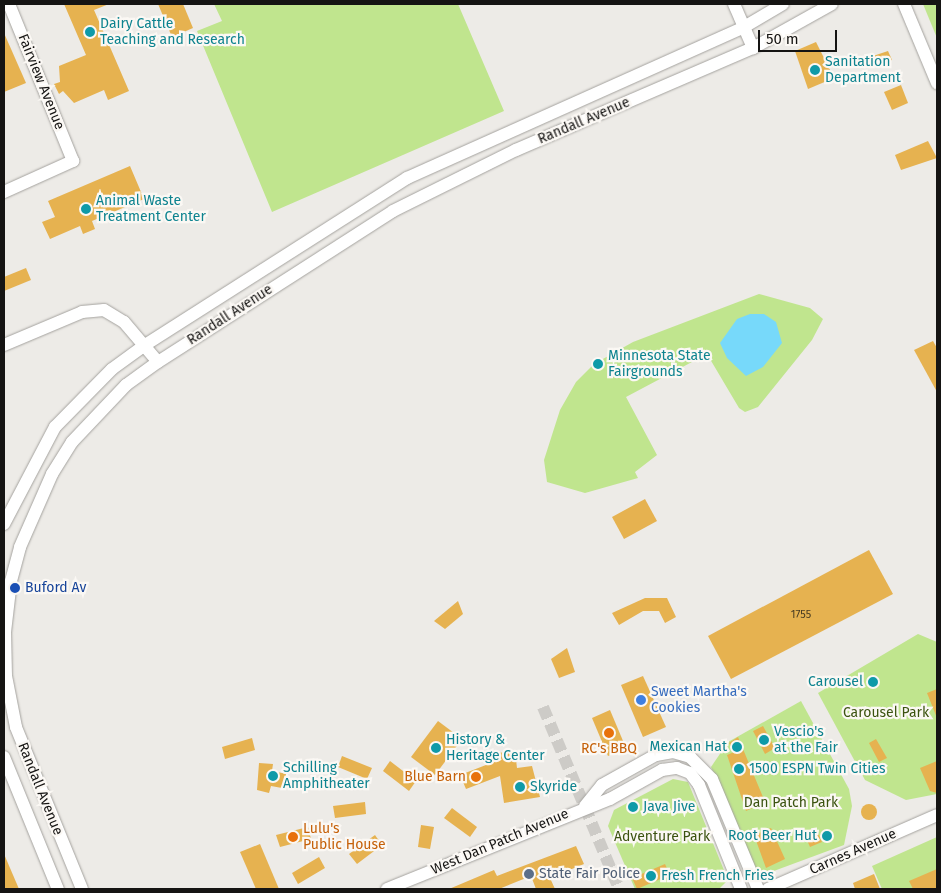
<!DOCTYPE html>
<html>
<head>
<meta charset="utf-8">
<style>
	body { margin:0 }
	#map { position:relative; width:941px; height:893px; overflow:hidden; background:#edebe7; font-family:"Fira Sans",sans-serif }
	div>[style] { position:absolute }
	.green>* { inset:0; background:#c0e58e }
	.water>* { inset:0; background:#77d9fa }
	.building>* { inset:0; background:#e6b250 }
	.round { border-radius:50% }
	.street-tunnel>* { height:12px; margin-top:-6px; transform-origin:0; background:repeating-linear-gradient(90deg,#cdcbc7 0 12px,transparent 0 18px) }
	.roads { filter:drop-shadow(0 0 1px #a4a29e) drop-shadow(0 0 1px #a4a29e) }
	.street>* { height:12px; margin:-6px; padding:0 6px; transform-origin:6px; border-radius:6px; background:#fff }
	.dots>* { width:14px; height:14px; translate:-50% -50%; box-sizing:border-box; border:2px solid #fbf8f4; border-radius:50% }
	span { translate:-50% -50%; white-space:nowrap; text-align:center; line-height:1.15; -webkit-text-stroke:4.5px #fbf8f4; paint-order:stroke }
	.number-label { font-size:11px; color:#493c22 }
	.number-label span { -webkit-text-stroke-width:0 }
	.culture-label { font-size:14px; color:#0d838f }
	.left { translate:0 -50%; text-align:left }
	.right { translate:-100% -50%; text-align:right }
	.street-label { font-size:14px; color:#151413 }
	.transit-label { font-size:14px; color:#164399 }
	.shop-label { font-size:14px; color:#366cbe }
	.park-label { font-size:14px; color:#3b5310 }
	.food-label { font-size:14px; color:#c56008 }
	.service-label { font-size:14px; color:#4e5e75 }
	.frame { position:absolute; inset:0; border:5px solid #151413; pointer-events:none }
	.scale { position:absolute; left:758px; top:30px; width:79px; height:22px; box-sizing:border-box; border:2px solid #151413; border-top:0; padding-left:6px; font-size:15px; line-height:18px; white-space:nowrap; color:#151413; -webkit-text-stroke:4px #fbf8f4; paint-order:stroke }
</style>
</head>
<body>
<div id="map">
	<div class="green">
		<i style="clip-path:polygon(214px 4px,458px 4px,504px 111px,272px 212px,197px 31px,222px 21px)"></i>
		<i style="clip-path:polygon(923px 4px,937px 4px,937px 38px)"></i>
		<i style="clip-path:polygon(759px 294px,810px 308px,823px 319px,812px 340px,758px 407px,745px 412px,739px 408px,707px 354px,626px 397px,657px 455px,635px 472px,638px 478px,585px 493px,547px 482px,544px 460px,560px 410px,576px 382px,594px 364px,633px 342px)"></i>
		<i style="clip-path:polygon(918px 634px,937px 642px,937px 794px,906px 800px,865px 780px,818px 693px)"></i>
		<i style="clip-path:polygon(801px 701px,849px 789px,852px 806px,844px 845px,763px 875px,756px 869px,711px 767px,728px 742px)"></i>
		<i style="clip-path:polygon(673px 779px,688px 782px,728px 880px,719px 889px,635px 889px,608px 826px,614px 810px)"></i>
		<i style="clip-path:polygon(937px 837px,937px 889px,882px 889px,872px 866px)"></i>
	</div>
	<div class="water">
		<i style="clip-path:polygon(750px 314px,764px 314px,776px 322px,782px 343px,763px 367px,746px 376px,727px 358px,720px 343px,737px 319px)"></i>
	</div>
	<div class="building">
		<i style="clip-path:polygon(64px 4px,109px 4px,94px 10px,129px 91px,108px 100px,104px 90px,74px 103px,63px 91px,59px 94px,54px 84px,60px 82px,59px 66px,86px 55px)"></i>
		<i style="clip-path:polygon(158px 4px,183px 4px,193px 28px,172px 37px)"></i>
		<i style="clip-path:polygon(4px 33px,26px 83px,4px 92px)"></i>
		<i style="clip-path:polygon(816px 42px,834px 78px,808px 89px,795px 51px)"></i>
		<i style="clip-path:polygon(888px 51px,892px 60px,877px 66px,873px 56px)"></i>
		<i style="clip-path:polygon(901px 85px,908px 103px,892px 110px,884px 92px)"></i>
		<i style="clip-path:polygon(928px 141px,937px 158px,901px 170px,895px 155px)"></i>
		<i style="clip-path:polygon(130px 166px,144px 199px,92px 221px,95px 229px,83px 234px,80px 226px,50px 239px,42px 222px,55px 217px,48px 201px)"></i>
		<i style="clip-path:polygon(26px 268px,31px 280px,4px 291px,4px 277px)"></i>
		<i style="clip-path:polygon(933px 341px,937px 348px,937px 392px,914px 350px)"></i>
		<i style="clip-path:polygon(645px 499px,657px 521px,624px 539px,612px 517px)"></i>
		<i style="clip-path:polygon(869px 550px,893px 594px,731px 679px,708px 636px)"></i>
		<i style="clip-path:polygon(645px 598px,667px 598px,676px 617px,665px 623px,659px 611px,643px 611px,619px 625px,612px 613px)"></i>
		<i style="clip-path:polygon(458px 601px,463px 614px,445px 629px,434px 621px)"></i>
		<i style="clip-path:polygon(567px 648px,575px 672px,559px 678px,551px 659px)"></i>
		<i style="clip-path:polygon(643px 676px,666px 727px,643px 737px,621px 685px)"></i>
		<i style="clip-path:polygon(937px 689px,937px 718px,927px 693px)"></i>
		<i style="clip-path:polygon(610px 710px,626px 748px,608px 756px,592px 718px)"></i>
		<i style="clip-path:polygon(438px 721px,462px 739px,435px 775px,411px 757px)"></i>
		<i style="clip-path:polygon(763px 726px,775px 748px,765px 754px,753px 731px)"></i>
		<i style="clip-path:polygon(738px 737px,765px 802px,746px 811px,727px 755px,734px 752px,729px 743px)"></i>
		<i style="clip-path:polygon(252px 738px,255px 750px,225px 759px,222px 747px)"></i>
		<i style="clip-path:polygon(876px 739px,887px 758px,879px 762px,869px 743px)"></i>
		<i style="clip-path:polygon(515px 751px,517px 768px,532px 766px,540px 797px,504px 803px,500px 776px,466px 789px,460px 775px,499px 760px,498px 753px)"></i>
		<i style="clip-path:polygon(342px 756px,372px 768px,367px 779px,338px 767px)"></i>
		<i style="clip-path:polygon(390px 761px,416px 781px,409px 791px,383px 771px)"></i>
		<i style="clip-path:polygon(937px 761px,937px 793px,930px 791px,920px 768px)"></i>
		<i style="clip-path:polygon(259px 763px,273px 764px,272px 771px,287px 774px,291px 782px,282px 788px,271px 786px,269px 793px,257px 790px)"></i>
		<i style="clip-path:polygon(365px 802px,366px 814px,335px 818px,333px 806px)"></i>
		<i class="round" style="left:861px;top:804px;width:16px;height:16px"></i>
		<i style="clip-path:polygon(452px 808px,477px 827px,470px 837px,444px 818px)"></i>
		<i style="clip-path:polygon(421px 825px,434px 827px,430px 849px,418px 847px)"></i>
		<i style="clip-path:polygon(308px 827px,311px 839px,280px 847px,276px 835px)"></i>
		<i style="clip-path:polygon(771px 828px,785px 859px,766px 868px,754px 835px)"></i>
		<i style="clip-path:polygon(818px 833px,822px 842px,810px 847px,806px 838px)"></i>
		<i style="clip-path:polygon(375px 835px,382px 845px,357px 864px,349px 854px)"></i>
		<i style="clip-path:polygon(260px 844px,279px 889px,256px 889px,240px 852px)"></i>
		<i style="clip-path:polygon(576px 846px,584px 864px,550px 878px,555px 889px,536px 889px,531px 876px,499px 889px,449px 889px,494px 870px,497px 876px)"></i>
		<i style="clip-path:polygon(4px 854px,19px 889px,4px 889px)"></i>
		<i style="clip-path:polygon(319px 857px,325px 868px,298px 884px,292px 873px)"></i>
		<i style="clip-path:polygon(665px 864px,670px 875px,637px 889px,632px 878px)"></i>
		<i style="clip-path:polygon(937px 869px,937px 889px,913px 889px,909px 881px)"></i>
		<i style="clip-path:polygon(874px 874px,880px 889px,855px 889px,853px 883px)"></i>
	</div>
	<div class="street-tunnel">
		<i style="left:543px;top:707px;width:197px;rotate:67.3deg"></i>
	</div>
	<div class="roads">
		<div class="street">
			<i style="left:734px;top:4px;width:48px;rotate:66.6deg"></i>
			<i style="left:904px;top:4px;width:86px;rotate:67.3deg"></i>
			<i style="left:4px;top:192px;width:76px;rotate:-24.2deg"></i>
			<i style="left:73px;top:161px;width:170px;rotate:-112.2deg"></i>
			<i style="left:4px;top:345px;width:85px;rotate:-22.9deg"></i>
			<i style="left:82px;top:312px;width:22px;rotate:-5deg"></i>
			<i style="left:104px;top:310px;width:23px;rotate:31deg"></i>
			<i style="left:124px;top:322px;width:52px;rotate:49.6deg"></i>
			<i style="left:4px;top:524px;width:110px;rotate:-62.3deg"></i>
			<i style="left:55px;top:427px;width:81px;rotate:-45.5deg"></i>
			<i style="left:112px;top:369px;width:41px;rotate:-36deg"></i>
			<i style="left:145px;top:345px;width:311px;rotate:-32.5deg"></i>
			<i style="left:407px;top:178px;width:369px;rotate:-24.1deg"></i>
			<i style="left:744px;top:27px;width:45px;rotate:-30.5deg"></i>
			<i style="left:4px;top:757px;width:143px;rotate:67.8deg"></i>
			<i style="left:585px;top:806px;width:27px;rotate:-51deg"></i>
			<i style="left:602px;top:785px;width:62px;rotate:-29.1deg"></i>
			<i style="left:656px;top:755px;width:17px;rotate:-10deg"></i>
			<i style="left:673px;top:752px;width:18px;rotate:16deg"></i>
			<i style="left:690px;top:757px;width:31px;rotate:45deg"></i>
			<i style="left:712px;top:779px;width:119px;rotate:67.3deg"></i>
			<i style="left:82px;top:889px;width:175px;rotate:-112.2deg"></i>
			<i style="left:16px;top:727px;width:52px;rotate:-101.1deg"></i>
			<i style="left:6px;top:676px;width:44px;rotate:-91.3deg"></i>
			<i style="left:5px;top:632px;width:51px;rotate:-83.3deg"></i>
			<i style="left:11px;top:581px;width:35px;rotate:-75deg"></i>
			<i style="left:20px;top:547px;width:80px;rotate:-66.3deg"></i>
			<i style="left:52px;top:474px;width:38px;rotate:-58deg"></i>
			<i style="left:72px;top:442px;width:79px;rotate:-46.5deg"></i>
			<i style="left:126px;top:385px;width:39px;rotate:-36deg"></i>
			<i style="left:158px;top:362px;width:279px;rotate:-32.7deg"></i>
			<i style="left:393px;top:211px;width:137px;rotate:-26.4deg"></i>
			<i style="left:516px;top:150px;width:258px;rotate:-23.3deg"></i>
			<i style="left:753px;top:48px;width:90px;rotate:-29.1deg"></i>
			<i style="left:387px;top:889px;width:240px;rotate:-22deg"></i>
			<i style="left:610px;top:799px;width:60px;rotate:-29.1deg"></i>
			<i style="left:662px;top:770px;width:15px;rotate:-8deg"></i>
			<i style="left:677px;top:768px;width:14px;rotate:21deg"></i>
			<i style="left:690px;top:773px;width:15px;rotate:53deg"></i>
			<i style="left:699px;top:785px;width:112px;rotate:68deg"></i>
			<i style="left:768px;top:889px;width:184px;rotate:-23.6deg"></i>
		</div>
	</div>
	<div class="dots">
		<i style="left:90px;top:32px;background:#0f9aa8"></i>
		<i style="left:815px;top:70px;background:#0f9aa8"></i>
		<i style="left:86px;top:209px;background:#0f9aa8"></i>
		<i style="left:598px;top:364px;background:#0f9aa8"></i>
		<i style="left:15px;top:588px;background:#1a4fb4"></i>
		<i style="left:873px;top:682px;background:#0f9aa8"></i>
		<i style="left:641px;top:700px;background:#3f7fe0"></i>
		<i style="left:609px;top:733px;background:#e8710a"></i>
		<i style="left:764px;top:740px;background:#0f9aa8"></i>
		<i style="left:737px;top:747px;background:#0f9aa8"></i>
		<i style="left:436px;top:748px;background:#0f9aa8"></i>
		<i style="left:739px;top:769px;background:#0f9aa8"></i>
		<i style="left:273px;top:776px;background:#0f9aa8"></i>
		<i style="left:476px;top:777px;background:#e8710a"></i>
		<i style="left:520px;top:787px;background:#0f9aa8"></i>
		<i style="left:633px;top:807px;background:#0f9aa8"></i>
		<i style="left:827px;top:836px;background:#0f9aa8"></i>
		<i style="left:293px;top:837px;background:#e8710a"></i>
		<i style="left:529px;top:874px;background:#5c6f8a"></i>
		<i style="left:651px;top:876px;background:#0f9aa8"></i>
	</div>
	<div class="number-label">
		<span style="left:801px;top:615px">1755</span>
	</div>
	<div class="culture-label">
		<span class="left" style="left:100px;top:32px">Dairy Cattle<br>Teaching and Research</span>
		<span class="left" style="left:825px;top:70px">Sanitation<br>Department</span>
		<span class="left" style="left:96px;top:209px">Animal Waste<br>Treatment Center</span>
		<span class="left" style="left:608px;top:364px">Minnesota State<br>Fairgrounds</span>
		<span class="right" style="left:863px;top:682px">Carousel</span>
		<span class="left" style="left:774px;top:740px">Vescio's<br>at the Fair</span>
		<span class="left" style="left:446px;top:748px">History &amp;<br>Heritage Center</span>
		<span class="right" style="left:727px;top:747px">Mexican Hat</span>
		<span class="left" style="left:283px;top:776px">Schilling<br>Amphitheater</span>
		<span class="left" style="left:749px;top:769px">1500 ESPN Twin Cities</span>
		<span class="left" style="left:530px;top:787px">Skyride</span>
		<span class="left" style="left:643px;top:807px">Java Jive</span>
		<span class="right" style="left:817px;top:836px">Root Beer Hut</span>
		<span class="left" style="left:661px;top:876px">Fresh French Fries</span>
	</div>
	<div class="street-label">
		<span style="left:41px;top:82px;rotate:68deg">Fairview Avenue</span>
		<span style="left:584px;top:121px;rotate:-23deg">Randall Avenue</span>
		<span style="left:230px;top:315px;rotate:-33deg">Randall Avenue</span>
		<span style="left:40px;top:789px;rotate:68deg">Randall Avenue</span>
		<span style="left:500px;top:842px;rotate:-23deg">West Dan Patch Avenue</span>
		<span style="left:853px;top:852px;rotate:-24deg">Carnes Avenue</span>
	</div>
	<div class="transit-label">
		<span class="left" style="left:25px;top:588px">Buford Av</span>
	</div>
	<div class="shop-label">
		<span class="left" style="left:651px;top:700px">Sweet Martha's<br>Cookies</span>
	</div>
	<div class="park-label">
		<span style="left:886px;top:713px">Carousel Park</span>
		<span style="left:791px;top:803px">Dan Patch Park</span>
		<span style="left:662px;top:837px">Adventure Park</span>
	</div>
	<div class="food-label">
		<span style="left:609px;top:749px">RC's BBQ</span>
		<span class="right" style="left:466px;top:777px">Blue Barn</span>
		<span class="left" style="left:303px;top:837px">Lulu's<br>Public House</span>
	</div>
	<div class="service-label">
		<span class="left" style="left:539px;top:874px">State Fair Police</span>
	</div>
	<div class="frame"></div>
	<div class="scale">50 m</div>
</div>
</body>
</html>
